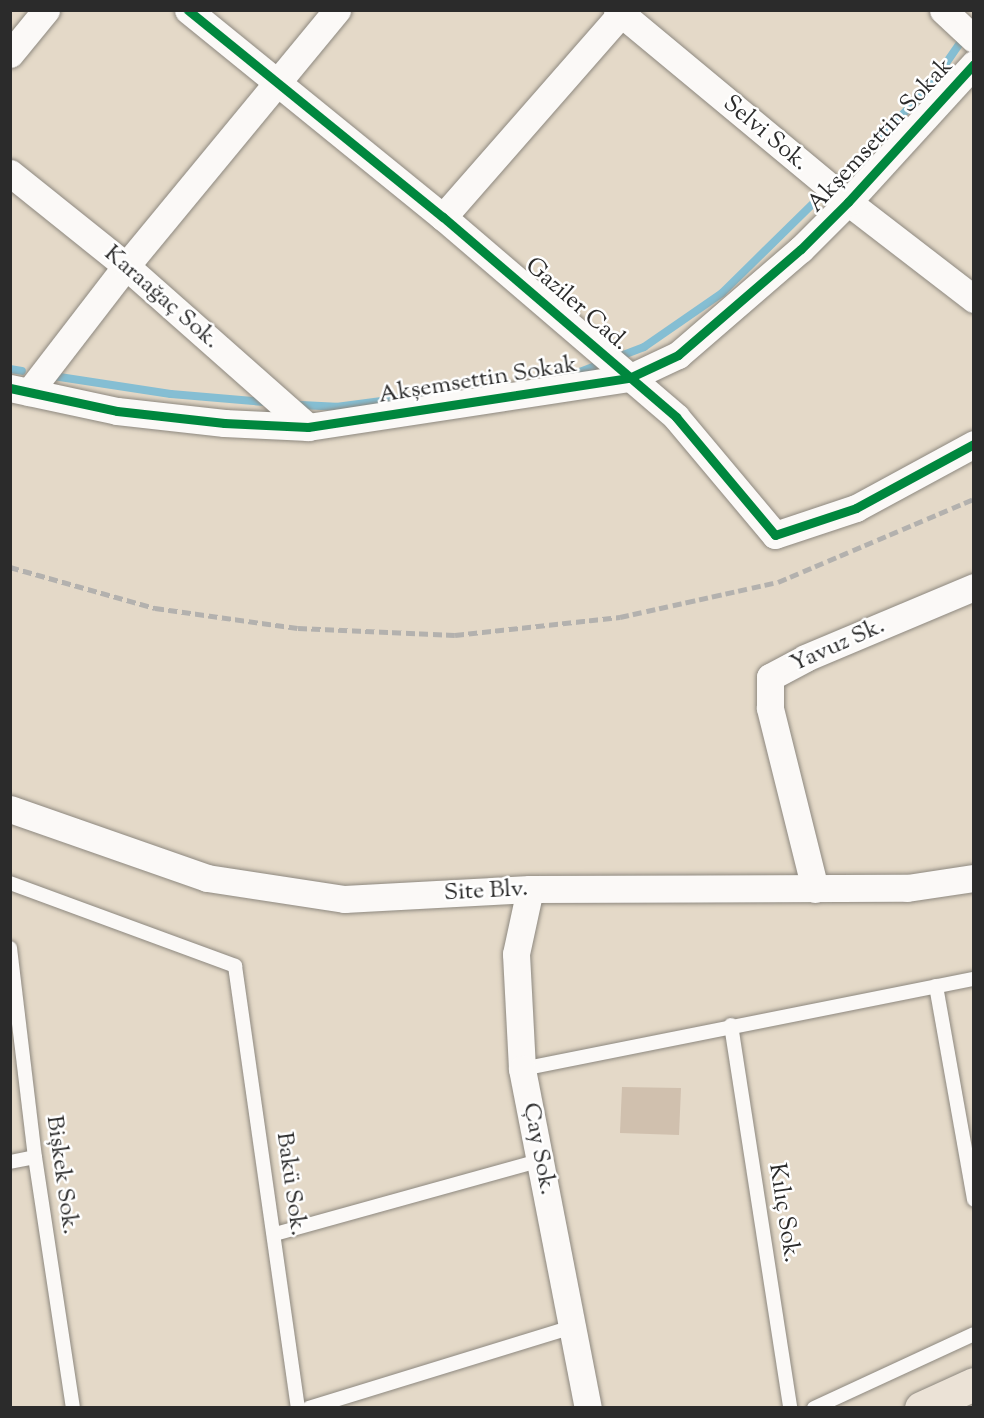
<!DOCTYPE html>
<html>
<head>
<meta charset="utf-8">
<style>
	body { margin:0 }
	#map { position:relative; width:984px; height:1418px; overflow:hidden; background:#e4d9c8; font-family:"Sorts Mill Goudy",serif }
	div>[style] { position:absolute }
	.stream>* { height:8px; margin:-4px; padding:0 4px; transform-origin:4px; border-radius:4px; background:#85bed3 }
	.building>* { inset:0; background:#d0c0ae }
	.roads { filter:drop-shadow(0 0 2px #8d887f) drop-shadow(0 0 2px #8d887f) }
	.service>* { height:14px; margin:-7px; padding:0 7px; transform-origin:7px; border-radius:7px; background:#fbf9f7 }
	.minor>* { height:27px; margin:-13.5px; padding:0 13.5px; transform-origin:13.5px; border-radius:13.5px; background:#fbf9f7 }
	.primary>* { height:33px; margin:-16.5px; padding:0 16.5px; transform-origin:16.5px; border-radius:16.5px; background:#ebe2d6 }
	.rail>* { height:4.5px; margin-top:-2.25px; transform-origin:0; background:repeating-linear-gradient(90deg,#b3b1ae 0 9px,transparent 0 13.5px) }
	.cycleway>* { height:9px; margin:-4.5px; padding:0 4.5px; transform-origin:4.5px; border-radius:4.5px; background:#00873e }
	span { translate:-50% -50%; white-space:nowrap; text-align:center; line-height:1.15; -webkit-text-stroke:5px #fff; paint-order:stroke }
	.street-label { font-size:24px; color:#2b2b2b }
	.frame { position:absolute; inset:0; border:12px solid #2b2b2b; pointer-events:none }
</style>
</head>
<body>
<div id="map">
	<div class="stream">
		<i style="left:867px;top:151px;width:92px;rotate:-45.9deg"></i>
		<i style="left:931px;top:85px;width:55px;rotate:-55.4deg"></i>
		<i style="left:618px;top:357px;width:28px;rotate:-21deg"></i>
		<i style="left:644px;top:347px;width:95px;rotate:-34.7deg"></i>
		<i style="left:722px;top:293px;width:178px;rotate:-44.5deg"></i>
		<i style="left:10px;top:369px;width:12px;rotate:9deg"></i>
		<i style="left:572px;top:375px;width:25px;rotate:-21deg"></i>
		<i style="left:53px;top:376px;width:119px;rotate:8.7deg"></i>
		<i style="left:171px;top:394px;width:94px;rotate:4.9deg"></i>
		<i style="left:301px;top:405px;width:35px;rotate:3deg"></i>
		<i style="left:336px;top:407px;width:115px;rotate:-7.5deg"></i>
	</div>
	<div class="building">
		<i style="clip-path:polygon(622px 1087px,681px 1088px,679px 1135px,620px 1133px)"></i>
	</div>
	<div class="roads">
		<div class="service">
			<i style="left:10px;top:883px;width:240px;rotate:20.2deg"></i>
			<i style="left:235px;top:966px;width:446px;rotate:81.9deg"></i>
			<i style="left:10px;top:948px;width:210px;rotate:83.2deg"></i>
			<i style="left:35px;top:1157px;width:254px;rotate:81.4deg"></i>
			<i style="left:936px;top:986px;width:217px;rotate:79.9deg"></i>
			<i style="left:731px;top:1025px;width:388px;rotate:81.2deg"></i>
			<i style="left:522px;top:1069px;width:461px;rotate:-11.3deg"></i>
			<i style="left:10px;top:1162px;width:25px;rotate:-11deg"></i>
			<i style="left:275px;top:1234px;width:276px;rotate:-15.5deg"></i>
			<i style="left:309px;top:1408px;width:276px;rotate:-17.1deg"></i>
			<i style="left:814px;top:1408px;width:176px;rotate:-24.8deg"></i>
		</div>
		<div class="minor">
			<i style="left:188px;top:10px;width:328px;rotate:39.1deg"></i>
			<i style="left:443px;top:217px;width:307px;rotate:40.6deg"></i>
			<i style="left:676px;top:417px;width:154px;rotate:50deg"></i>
			<i style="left:775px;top:535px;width:85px;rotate:-18.4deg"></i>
			<i style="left:856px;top:508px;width:134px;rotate:-28.5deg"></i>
			<i style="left:617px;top:10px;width:300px;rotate:39.7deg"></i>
			<i style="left:848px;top:202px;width:159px;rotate:37.6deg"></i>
			<i style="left:943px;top:10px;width:42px;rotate:43.1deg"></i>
			<i style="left:10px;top:54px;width:57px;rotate:-50.7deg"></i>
			<i style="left:10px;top:173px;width:149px;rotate:38.7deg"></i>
			<i style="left:126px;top:266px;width:243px;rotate:41.5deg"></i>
			<i style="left:443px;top:217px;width:275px;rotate:-48.8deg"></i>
			<i style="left:10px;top:388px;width:109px;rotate:12.1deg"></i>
			<i style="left:117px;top:411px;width:108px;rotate:6.4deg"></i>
			<i style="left:224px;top:423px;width:84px;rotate:2.7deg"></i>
			<i style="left:308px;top:427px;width:325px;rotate:-8.7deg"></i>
			<i style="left:629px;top:378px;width:54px;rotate:-25.1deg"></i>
			<i style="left:678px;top:355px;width:162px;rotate:-40.8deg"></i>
			<i style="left:801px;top:249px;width:66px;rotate:-45deg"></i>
			<i style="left:848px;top:202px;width:187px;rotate:-47.6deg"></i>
			<i style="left:29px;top:392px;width:159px;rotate:-52.4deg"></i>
			<i style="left:126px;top:266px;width:332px;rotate:-50.5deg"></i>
			<i style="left:10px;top:809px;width:209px;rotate:19.3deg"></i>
			<i style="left:207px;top:878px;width:139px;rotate:8.7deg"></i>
			<i style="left:344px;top:899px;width:186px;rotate:-3.1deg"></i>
			<i style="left:530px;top:889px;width:377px;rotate:-0.2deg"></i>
			<i style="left:907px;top:888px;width:68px;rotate:-8.5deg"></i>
			<i style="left:530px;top:889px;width:66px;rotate:102.2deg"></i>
			<i style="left:516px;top:954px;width:115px;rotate:87deg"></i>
			<i style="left:522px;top:1069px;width:345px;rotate:79deg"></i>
			<i style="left:815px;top:889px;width:187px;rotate:-104deg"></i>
			<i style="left:770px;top:708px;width:31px;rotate:-90deg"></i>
			<i style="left:770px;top:677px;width:40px;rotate:-28deg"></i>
			<i style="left:805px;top:658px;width:183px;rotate:-22.8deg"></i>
		</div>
		<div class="primary">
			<i style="left:921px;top:1408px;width:58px;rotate:-24.4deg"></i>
		</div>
	</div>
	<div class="rail">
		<i style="left:10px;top:567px;width:151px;rotate:15.8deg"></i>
		<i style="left:155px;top:608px;width:144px;rotate:8deg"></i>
		<i style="left:298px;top:628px;width:157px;rotate:2.6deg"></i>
		<i style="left:455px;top:635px;width:166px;rotate:-6.2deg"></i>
		<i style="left:620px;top:617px;width:162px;rotate:-12.5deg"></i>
		<i style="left:778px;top:582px;width:213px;rotate:-23deg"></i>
	</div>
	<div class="cycleway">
		<i style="left:188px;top:10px;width:328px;rotate:39.1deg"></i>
		<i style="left:443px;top:217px;width:307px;rotate:40.6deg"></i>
		<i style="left:676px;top:417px;width:154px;rotate:50deg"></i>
		<i style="left:775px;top:535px;width:85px;rotate:-18.4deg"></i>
		<i style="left:856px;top:508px;width:134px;rotate:-28.5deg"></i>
		<i style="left:10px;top:388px;width:109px;rotate:12.1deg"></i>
		<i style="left:117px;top:411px;width:108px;rotate:6.4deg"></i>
		<i style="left:224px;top:423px;width:84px;rotate:2.7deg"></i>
		<i style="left:308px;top:427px;width:325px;rotate:-8.7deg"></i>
		<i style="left:629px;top:378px;width:54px;rotate:-25.1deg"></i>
		<i style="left:678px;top:355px;width:162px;rotate:-40.8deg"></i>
		<i style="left:801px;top:249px;width:66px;rotate:-45deg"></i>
		<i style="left:848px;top:202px;width:187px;rotate:-47.6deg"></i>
	</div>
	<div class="street-label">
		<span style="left:765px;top:134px;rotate:40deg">Selvi Sok.</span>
		<span style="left:881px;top:136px;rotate:-47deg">Akşemsettin Sokak</span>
		<span style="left:161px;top:298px;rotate:41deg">Karaağaç Sok.</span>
		<span style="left:576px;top:305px;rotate:41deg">Gaziler Cad.</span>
		<span style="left:478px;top:381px;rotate:-9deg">Akşemsettin Sokak</span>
		<span style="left:838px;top:646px;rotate:-24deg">Yavuz Sk.</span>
		<span style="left:486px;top:892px;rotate:-3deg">Site Blv.</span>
		<span style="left:538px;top:1149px;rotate:79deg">Çay Sok.</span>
		<span style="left:61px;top:1175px;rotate:82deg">Bişkek Sok.</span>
		<span style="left:290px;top:1184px;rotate:82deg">Bakü Sok.</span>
		<span style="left:783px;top:1213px;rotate:81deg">Kılıç Sok.</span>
	</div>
	<div class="frame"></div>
</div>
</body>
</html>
